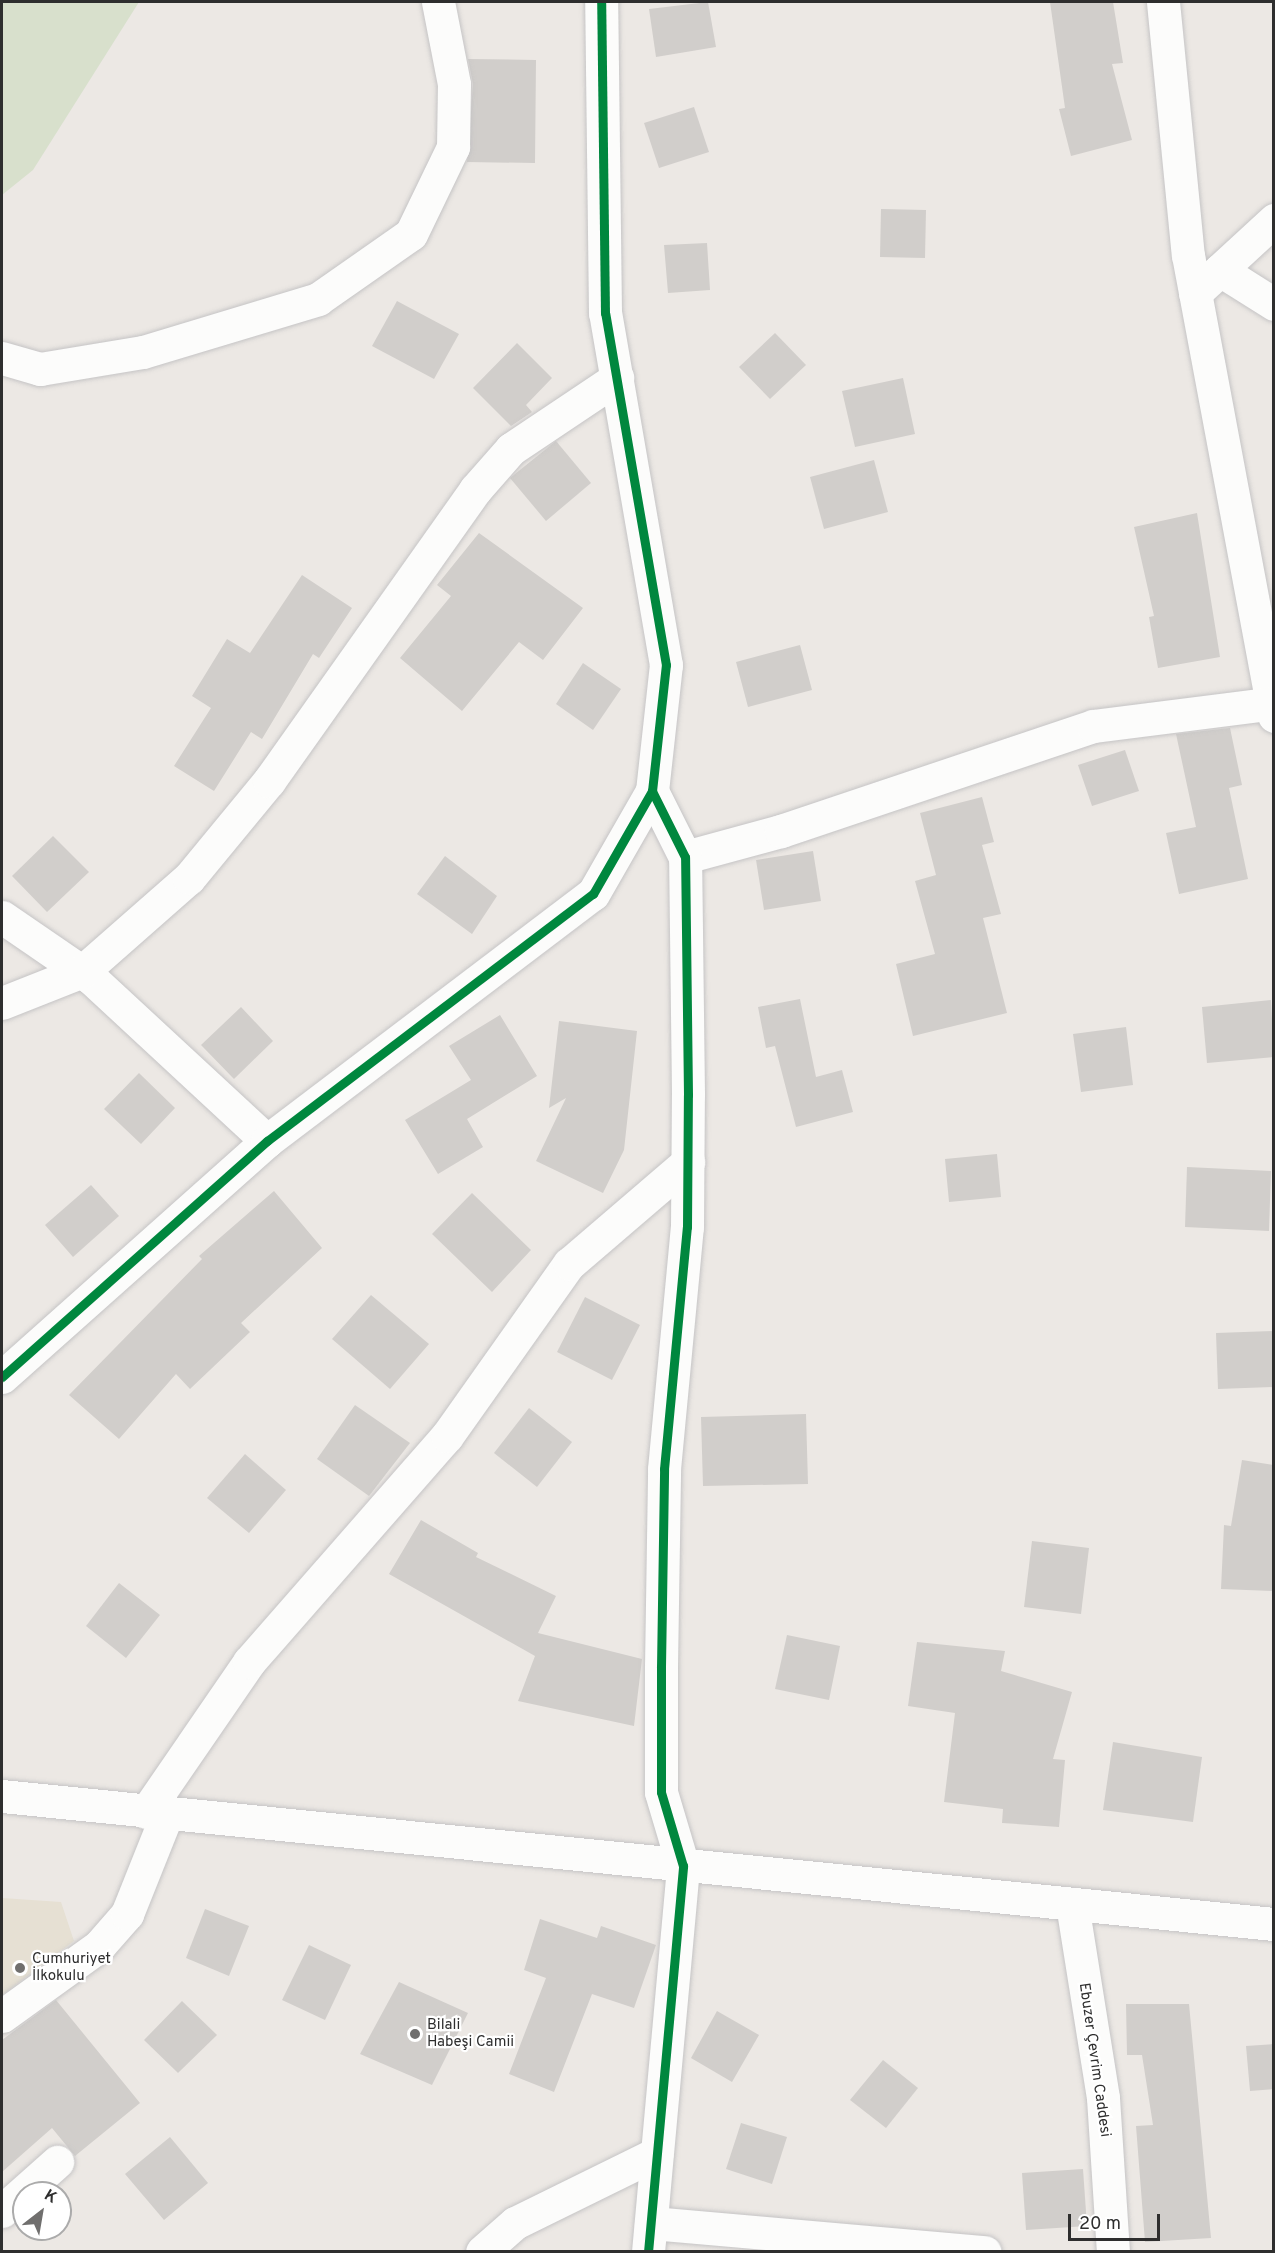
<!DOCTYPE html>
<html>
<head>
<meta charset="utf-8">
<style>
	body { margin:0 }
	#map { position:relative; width:1275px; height:2253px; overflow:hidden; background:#ece8e4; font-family:Overpass,sans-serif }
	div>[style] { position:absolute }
	.education>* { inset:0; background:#e6e0d3 }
	.cemetery>* { inset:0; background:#d8e0cc }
	.building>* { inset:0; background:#d1cecb }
	.roads { filter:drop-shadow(0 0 2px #c5c4c5) drop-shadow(0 0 2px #c5c4c5) }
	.minor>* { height:33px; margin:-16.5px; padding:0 16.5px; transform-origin:16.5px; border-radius:16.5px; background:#fcfcfb }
	.tertiary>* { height:33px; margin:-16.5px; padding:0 16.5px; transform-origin:16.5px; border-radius:16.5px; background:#fcfcfb }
	.cycleway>* { height:9px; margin:-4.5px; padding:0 4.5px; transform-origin:4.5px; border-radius:4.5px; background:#00873e }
	.dots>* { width:16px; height:16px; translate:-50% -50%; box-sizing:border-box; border:3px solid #fff; border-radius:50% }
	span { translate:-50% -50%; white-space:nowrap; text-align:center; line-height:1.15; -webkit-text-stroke:4.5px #fff; paint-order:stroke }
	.poi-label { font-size:15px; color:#2e2e2e }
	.left { translate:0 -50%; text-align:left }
	.street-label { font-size:15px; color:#2e2e2e }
	.frame { position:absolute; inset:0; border:3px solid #2e2e2e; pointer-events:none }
	.north { position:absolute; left:12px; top:2181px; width:60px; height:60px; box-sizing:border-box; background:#fff; border:2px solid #ababab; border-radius:50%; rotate:31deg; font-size:16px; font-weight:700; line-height:24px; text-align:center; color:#2e2e2e }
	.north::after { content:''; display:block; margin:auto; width:21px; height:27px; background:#706f6e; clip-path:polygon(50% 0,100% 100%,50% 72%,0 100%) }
	.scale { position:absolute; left:1068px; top:2214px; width:92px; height:27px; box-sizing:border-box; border:3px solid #2e2e2e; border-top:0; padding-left:8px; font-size:18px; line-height:21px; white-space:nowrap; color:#2e2e2e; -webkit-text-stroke:4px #fff; paint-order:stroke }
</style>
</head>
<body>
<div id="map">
	<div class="education">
		<i style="clip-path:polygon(2px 1898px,61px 1902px,74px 1941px,2px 1995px)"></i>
	</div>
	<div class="cemetery">
		<i style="clip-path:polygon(2px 2px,139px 2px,33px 170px,2px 195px)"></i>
	</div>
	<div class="building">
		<i style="clip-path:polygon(708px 2px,716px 47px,656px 57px,649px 9px)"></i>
		<i style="clip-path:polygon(1050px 2px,1113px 2px,1123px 63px,1112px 64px,1132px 140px,1071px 156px,1059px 109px,1065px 108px)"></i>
		<i style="clip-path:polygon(468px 59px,536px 60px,535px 163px,467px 162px,473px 84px)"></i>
		<i style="clip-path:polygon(694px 107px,709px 152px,659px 168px,644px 123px)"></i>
		<i style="clip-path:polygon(881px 209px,926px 210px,925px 258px,880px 257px)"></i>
		<i style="clip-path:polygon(707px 243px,710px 290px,668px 293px,664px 245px)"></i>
		<i style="clip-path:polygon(397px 301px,459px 334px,434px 379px,372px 346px)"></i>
		<i style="clip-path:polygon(775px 333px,806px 365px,770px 399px,739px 367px)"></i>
		<i style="clip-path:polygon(517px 343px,552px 378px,526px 405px,532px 412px,511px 426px,473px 388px)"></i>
		<i style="clip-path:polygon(903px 378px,915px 434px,855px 447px,842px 391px)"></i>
		<i style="clip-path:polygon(556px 441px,591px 483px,546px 521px,510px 478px)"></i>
		<i style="clip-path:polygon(874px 460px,888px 512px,824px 529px,810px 477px)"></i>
		<i style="clip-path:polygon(1197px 513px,1220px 657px,1158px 668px,1149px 617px,1154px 616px,1134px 527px)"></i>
		<i style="clip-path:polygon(479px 533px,583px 608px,543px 660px,519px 642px,462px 711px,400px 658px,451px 596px,437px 585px)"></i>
		<i style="clip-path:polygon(302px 575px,352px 608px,319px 658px,313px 654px,262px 739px,251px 732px,214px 791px,174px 766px,211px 708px,192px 696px,227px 639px,250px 653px)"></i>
		<i style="clip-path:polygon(800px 645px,812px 690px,748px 707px,736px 662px)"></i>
		<i style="clip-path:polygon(583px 663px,621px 689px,593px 730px,556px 704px)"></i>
		<i style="clip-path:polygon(1230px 728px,1242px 785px,1229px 788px,1248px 879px,1179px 894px,1166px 833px,1196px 827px,1176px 734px)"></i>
		<i style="clip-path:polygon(1125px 750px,1139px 791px,1092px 806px,1078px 765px)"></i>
		<i style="clip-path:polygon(982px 797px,994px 842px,982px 845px,1001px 914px,983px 918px,1007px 1013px,913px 1036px,896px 964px,935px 954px,915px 881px,936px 875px,920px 813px)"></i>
		<i style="clip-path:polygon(53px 836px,89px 872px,47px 912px,12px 876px)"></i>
		<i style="clip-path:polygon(813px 851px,821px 901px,764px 910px,756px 860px)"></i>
		<i style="clip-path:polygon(445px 856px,497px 896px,472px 934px,417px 894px)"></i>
		<i style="clip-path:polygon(800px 999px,816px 1077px,842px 1070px,853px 1112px,796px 1127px,775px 1046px,766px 1048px,758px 1007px)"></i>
		<i style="clip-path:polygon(1271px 1000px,1274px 1057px,1207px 1063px,1202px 1007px)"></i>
		<i style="clip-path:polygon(241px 1007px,273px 1041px,234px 1079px,201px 1045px)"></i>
		<i style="clip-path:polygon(500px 1015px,537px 1076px,467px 1119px,483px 1147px,438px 1174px,405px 1120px,471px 1080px,449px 1046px)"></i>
		<i style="clip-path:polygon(559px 1021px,637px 1031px,624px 1150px,603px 1193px,536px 1161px,566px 1098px,549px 1108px)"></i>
		<i style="clip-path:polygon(1126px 1027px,1133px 1085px,1081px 1092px,1073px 1034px)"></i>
		<i style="clip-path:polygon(139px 1073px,175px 1108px,141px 1144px,104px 1109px)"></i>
		<i style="clip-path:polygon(997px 1154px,1001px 1197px,949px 1202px,945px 1159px)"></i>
		<i style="clip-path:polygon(1187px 1167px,1271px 1171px,1269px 1231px,1185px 1227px)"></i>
		<i style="clip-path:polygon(91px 1185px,119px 1216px,73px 1257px,45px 1225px)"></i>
		<i style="clip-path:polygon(274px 1191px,322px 1248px,241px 1323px,250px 1332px,190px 1389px,176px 1374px,119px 1439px,69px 1395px,202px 1259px,199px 1256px)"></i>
		<i style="clip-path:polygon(472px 1193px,531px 1250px,492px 1292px,432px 1234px)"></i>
		<i style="clip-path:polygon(371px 1295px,429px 1344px,390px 1389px,332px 1339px)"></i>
		<i style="clip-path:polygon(585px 1297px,640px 1325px,612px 1380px,557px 1352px)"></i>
		<i style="clip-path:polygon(1274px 1331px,1274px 1387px,1218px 1389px,1216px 1333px)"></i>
		<i style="clip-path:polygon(355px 1405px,410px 1443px,369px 1496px,317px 1459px)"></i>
		<i style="clip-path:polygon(529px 1408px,572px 1442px,537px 1487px,494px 1453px)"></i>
		<i style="clip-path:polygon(806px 1414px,808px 1484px,703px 1486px,701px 1417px)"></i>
		<i style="clip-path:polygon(245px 1454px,286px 1490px,249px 1533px,207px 1498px)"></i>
		<i style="clip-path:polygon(1242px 1460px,1274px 1465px,1274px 1591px,1221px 1589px,1224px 1525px,1231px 1526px)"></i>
		<i style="clip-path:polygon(421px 1520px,478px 1553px,476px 1557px,556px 1596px,538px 1633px,642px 1659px,634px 1726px,518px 1701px,535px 1656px,389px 1574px)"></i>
		<i style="clip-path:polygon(1032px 1541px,1089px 1548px,1081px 1614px,1024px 1607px)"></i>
		<i style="clip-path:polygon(119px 1583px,160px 1615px,126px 1658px,86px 1626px)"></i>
		<i style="clip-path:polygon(787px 1635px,840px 1646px,829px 1700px,775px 1689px)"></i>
		<i style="clip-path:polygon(917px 1642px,1005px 1651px,1001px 1671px,1072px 1692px,1053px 1759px,1065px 1760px,1059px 1827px,1002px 1823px,1003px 1809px,944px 1802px,955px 1713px,908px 1706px)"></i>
		<i style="clip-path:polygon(1113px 1742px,1202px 1757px,1193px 1822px,1103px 1810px)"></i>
		<i style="clip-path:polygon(205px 1909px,249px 1926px,229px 1976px,186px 1958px)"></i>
		<i style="clip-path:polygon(540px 1919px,597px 1938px,601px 1926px,656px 1945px,634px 2008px,592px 1994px,554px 2092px,509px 2074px,546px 1978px,524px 1970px)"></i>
		<i style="clip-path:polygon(309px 1945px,351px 1965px,325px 2020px,282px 2000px)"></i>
		<i style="clip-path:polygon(399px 1982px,468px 2013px,432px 2085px,360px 2054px)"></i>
		<i style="clip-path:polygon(56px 2000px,140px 2103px,75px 2156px,52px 2128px,2px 2172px,2px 2040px)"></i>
		<i style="clip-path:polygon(182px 2001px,217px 2035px,178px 2073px,144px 2040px)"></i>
		<i style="clip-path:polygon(1126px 2004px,1189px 2004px,1211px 2238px,1145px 2242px,1136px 2126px,1153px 2125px,1142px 2055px,1127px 2055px)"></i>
		<i style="clip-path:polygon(717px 2011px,759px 2035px,732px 2082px,691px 2058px)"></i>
		<i style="clip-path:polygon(1274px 2044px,1274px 2089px,1250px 2091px,1246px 2046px)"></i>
		<i style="clip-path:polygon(883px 2060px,918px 2088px,886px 2128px,850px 2100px)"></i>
		<i style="clip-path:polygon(741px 2123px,787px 2137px,772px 2184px,726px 2169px)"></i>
		<i style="clip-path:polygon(170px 2137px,208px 2183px,164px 2220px,125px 2174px)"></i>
		<i style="clip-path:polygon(1083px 2169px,1087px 2226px,1026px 2230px,1022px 2173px)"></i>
	</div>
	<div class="roads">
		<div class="minor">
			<i style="left:1163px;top:2px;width:254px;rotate:84.4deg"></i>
			<i style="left:1188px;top:255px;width:469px;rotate:79.4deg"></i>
			<i style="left:1220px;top:270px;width:64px;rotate:32.2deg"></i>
			<i style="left:1195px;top:293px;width:108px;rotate:-42.7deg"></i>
			<i style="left:2px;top:358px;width:40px;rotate:16deg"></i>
			<i style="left:40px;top:369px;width:104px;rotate:-9.4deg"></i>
			<i style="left:143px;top:352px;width:183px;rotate:-16.8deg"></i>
			<i style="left:318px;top:299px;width:113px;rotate:-35deg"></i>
			<i style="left:411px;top:234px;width:97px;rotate:-64.2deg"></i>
			<i style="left:453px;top:147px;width:63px;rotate:-89.1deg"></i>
			<i style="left:454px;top:84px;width:84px;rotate:-101deg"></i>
			<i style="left:685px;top:857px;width:99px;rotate:-15.2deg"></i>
			<i style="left:781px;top:831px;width:329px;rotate:-18.6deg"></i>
			<i style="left:1093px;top:726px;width:182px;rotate:-7.2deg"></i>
			<i style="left:2px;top:917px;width:108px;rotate:34.4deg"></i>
			<i style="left:91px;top:978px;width:240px;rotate:42.8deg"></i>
			<i style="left:2px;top:1003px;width:87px;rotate:-21.6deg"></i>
			<i style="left:83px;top:971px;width:141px;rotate:-41.3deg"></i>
			<i style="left:189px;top:878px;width:126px;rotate:-50.5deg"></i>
			<i style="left:269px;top:781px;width:357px;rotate:-54.7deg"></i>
			<i style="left:475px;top:490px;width:55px;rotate:-48.7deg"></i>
			<i style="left:511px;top:449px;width:128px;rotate:-33.8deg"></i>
			<i style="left:2px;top:1377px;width:355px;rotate:-41.7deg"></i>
			<i style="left:267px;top:1141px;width:409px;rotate:-37.2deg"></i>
			<i style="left:593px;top:894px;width:119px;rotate:-60.2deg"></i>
			<i style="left:652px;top:791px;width:127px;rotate:-83.7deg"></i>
			<i style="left:666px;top:665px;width:357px;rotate:-99.8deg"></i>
			<i style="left:605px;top:313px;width:311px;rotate:-90.7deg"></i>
			<i style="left:146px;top:1812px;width:182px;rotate:-55.5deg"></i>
			<i style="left:249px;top:1662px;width:300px;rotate:-48.8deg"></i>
			<i style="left:447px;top:1436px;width:211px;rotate:-54.7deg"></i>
			<i style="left:569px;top:1264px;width:157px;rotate:-40.6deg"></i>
			<i style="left:2px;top:2016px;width:120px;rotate:-35.8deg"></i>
			<i style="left:99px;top:1946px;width:43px;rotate:-48.8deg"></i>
			<i style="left:127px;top:1914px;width:108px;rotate:-68.2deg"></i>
			<i style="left:2px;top:2211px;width:74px;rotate:-41.7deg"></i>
			<i style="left:651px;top:2223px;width:335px;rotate:5deg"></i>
			<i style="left:482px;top:2252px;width:44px;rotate:-41.3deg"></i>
			<i style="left:515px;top:2223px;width:158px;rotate:-26.2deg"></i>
			<i style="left:648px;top:2252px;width:388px;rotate:-84.8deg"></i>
			<i style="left:683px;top:1866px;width:77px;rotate:-106.6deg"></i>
			<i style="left:661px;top:1792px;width:125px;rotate:-90deg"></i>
			<i style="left:661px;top:1667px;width:198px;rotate:-89.1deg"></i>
			<i style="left:664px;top:1469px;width:243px;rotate:-84.6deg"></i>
			<i style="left:687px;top:1227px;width:132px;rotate:-89.6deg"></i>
			<i style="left:688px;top:1095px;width:238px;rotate:-90.7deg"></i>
			<i style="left:685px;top:857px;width:74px;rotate:-116.6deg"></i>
		</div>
		<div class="tertiary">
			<i style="left:2px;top:1796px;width:1278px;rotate:5.75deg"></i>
			<i style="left:1072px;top:1904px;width:196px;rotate:80.9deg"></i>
			<i style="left:1103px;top:2098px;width:154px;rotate:86.3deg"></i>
		</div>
	</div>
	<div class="cycleway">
		<i style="left:2px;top:1377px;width:355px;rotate:-41.7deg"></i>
		<i style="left:267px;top:1141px;width:409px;rotate:-37.2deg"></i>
		<i style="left:593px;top:894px;width:119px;rotate:-60.2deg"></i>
		<i style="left:652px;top:791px;width:127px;rotate:-83.7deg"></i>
		<i style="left:666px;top:665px;width:357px;rotate:-99.8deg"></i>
		<i style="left:605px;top:313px;width:311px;rotate:-90.7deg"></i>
		<i style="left:648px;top:2252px;width:388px;rotate:-84.8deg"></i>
		<i style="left:683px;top:1866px;width:77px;rotate:-106.6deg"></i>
		<i style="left:661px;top:1792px;width:125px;rotate:-90deg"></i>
		<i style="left:661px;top:1667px;width:198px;rotate:-89.1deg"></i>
		<i style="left:664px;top:1469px;width:243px;rotate:-84.6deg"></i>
		<i style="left:687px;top:1227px;width:132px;rotate:-89.6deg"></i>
		<i style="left:688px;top:1095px;width:238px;rotate:-90.7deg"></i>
		<i style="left:685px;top:857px;width:74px;rotate:-116.6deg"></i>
	</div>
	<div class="dots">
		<i style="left:20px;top:1968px;background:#706f6e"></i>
		<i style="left:415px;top:2034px;background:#706f6e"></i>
	</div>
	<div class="poi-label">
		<span class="left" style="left:32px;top:1968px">Cumhuriyet<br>İlkokulu</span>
		<span class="left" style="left:427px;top:2034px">Bilali<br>Habeşi Camii</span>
	</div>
	<div class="street-label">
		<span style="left:1094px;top:2060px;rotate:82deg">Ebuzer Çevrim Caddesi</span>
	</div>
	<div class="frame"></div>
	<div class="north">K</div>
	<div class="scale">20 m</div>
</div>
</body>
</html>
